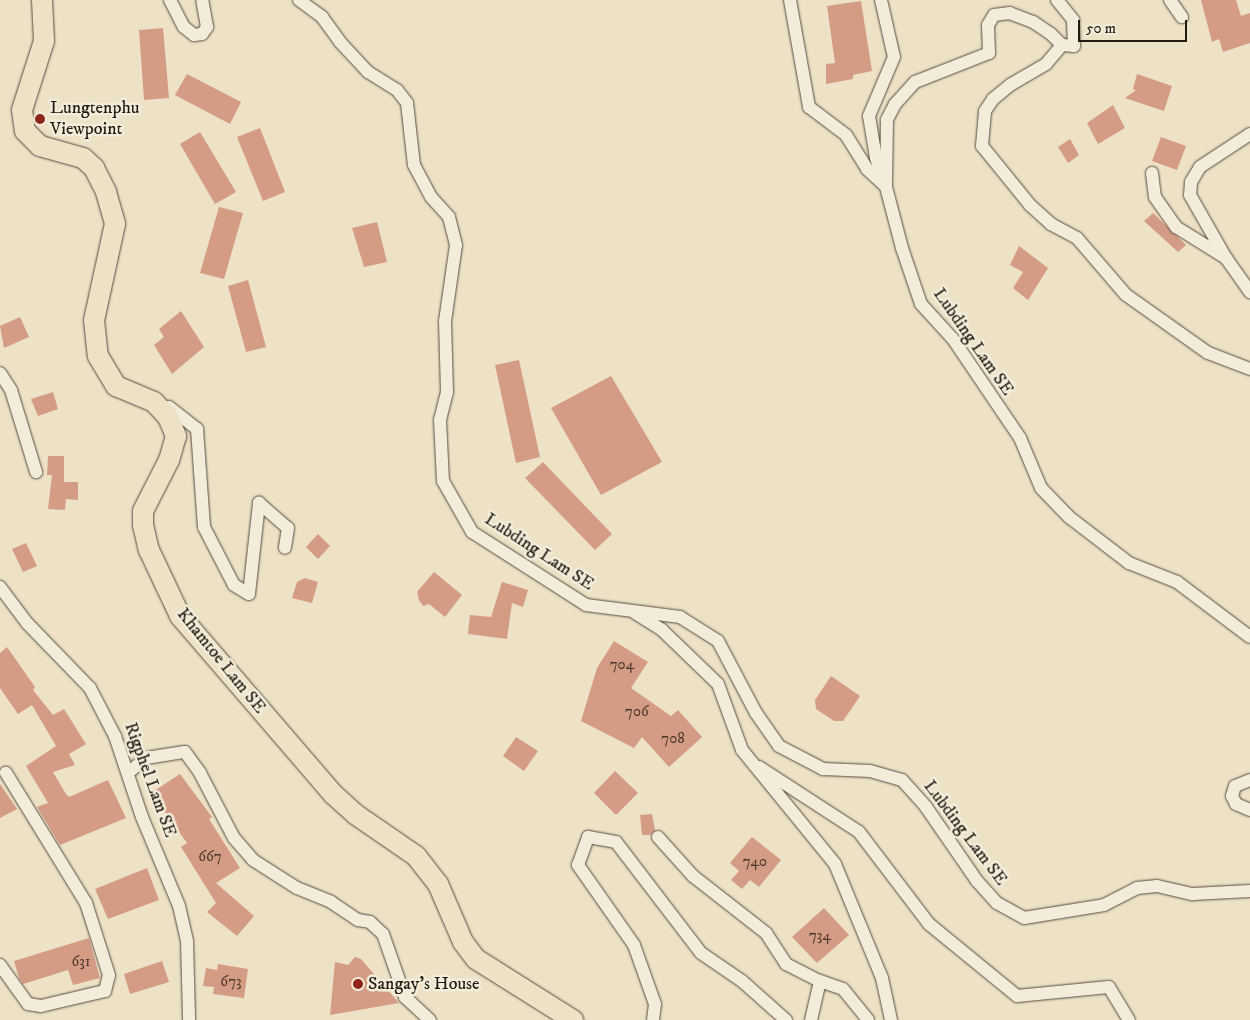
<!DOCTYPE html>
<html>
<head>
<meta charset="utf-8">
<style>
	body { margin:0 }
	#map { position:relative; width:1250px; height:1020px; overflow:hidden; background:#ede1c6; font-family:"IM FELL DW Pica",serif }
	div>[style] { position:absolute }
	.building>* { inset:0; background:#d49c84 }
	.roads { filter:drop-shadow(0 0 1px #554b3e) drop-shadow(0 0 1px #554b3e) }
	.street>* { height:12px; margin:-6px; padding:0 6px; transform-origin:6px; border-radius:6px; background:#f3ecda }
	.primary>* { height:20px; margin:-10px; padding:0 10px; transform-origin:10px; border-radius:10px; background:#ede1c6 }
	.dots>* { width:14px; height:14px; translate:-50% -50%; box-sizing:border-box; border:2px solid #f3ecda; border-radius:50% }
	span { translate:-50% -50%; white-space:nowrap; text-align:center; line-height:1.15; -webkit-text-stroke:5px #f3ecda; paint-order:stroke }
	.number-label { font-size:15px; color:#4e3a2d }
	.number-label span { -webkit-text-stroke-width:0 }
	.poi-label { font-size:18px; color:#221910 }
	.left { translate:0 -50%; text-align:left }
	.street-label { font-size:18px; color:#221910 }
	.scale { position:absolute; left:1078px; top:20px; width:109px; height:22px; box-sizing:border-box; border:2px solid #221910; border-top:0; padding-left:6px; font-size:15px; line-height:18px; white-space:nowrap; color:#221910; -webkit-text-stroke:4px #f3ecda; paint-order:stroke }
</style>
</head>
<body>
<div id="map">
	<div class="building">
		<i style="clip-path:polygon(1201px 0,1236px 0,1241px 16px,1250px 13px,1250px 43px,1223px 52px,1219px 39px,1212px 42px)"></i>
		<i style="clip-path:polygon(861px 1px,872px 71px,853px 75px,853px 79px,826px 84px,826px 64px,835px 63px,827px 6px)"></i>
		<i style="clip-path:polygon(163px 28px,169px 98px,144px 100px,139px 30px)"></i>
		<i style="clip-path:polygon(187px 74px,241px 102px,230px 124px,175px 95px)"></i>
		<i style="clip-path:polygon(1137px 74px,1172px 86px,1164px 111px,1125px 98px,1136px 90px,1133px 89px)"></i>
		<i style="clip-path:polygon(1113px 105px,1125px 128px,1098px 144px,1087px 123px)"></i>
		<i style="clip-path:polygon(260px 128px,285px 192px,263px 201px,237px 137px)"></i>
		<i style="clip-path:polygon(200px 132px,236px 192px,215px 204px,180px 144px)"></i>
		<i style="clip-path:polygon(1161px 137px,1186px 146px,1177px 170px,1152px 161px)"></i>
		<i style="clip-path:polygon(1070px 139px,1079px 155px,1068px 163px,1058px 147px)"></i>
		<i style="clip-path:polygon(219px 207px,243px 213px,224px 279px,200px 273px)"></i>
		<i style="clip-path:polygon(1153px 213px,1186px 245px,1178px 252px,1144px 221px)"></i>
		<i style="clip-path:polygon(377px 222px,387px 262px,364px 267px,352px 228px)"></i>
		<i style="clip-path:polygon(1019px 246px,1048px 268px,1028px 300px,1013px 288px,1023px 272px,1010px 265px)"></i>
		<i style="clip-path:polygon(248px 280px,266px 347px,246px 352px,228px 286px)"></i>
		<i style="clip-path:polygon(181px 311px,204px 347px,172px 374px,154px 345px,164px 337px,159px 329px)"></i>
		<i style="clip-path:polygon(20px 317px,29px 337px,4px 348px,0 326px)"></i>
		<i style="clip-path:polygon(519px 360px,540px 457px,516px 463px,495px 365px)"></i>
		<i style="clip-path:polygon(611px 376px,662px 462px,601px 495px,551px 408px)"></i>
		<i style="clip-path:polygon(53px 392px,58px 409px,38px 416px,31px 399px)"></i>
		<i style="clip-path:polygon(48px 456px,64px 456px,64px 482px,78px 482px,78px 500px,66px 499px,65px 510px,48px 509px,52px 475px,47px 475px)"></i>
		<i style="clip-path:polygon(543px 462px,612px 534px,595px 550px,525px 478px)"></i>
		<i style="clip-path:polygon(318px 534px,330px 546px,318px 559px,306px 547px)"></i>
		<i style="clip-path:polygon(26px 543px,37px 566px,23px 572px,12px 549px)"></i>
		<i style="clip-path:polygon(434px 572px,462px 595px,445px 617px,429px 604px,423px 606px,419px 600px,417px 592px)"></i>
		<i style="clip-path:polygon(305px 578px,318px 582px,312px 603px,292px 598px,297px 582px)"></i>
		<i style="clip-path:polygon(502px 582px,528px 590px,523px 607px,512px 603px,507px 639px,468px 634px,470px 615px,491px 617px)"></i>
		<i style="clip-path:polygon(614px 641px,648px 662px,631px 688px,671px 716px,678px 710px,702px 737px,669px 767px,642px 737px,634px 748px,581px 721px,597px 668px)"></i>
		<i style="clip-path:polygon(7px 647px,35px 687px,33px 690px,53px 715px,64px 709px,86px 744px,69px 754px,75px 765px,53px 772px,66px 794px,69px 797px,108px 780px,126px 818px,60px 845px,37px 807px,48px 803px,26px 766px,56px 746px,32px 705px,18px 714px,0 688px,0 653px)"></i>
		<i style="clip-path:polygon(831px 676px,860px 696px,843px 721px,834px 721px,816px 709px,815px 700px)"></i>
		<i style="clip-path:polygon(516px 737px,538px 751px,524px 771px,503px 756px)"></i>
		<i style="clip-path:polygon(615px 771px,638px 793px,616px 815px,594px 793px)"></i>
		<i style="clip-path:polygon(180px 774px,212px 817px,209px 819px,240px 868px,216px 883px,254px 916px,237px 936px,207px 912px,216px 903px,181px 847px,187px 843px,151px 793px)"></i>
		<i style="clip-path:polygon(0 784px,17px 809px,0 818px)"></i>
		<i style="clip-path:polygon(652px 814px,655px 830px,650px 835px,642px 835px,640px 815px)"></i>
		<i style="clip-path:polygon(752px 837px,781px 860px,759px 887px,750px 880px,742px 889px,731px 880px,739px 871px,730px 863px)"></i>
		<i style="clip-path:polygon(147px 868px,159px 900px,108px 919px,95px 889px)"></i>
		<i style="clip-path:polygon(824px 908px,849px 935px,817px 963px,792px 937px)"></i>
		<i style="clip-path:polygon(89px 938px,100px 978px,73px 985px,68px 970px,23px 984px,19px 978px,14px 961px)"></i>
		<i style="clip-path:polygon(355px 957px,361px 959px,399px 1003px,330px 1015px,335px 962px,348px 965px)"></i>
		<i style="clip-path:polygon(162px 961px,169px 982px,130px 994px,124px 974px)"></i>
		<i style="clip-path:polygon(218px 964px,248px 969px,244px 998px,213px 994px,214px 987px,203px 986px,206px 968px,217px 970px)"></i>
	</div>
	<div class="roads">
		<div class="street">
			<i style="left:170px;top:0;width:30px;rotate:63deg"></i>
			<i style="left:184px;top:27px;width:13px;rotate:39deg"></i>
			<i style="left:194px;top:35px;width:8px;rotate:-7deg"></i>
			<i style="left:202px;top:34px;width:9px;rotate:-54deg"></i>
			<i style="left:207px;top:27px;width:27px;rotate:-100deg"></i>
			<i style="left:299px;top:0;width:29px;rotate:36deg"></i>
			<i style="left:322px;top:17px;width:31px;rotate:54deg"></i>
			<i style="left:340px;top:42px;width:41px;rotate:47deg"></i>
			<i style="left:368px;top:72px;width:34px;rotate:32deg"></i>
			<i style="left:397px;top:90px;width:16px;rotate:52deg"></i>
			<i style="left:407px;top:103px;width:62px;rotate:83.6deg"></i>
			<i style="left:414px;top:165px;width:36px;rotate:62deg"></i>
			<i style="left:431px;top:197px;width:27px;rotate:48deg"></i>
			<i style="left:449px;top:217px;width:29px;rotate:76deg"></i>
			<i style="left:456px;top:245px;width:77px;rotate:98.2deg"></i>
			<i style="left:445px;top:321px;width:71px;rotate:88.4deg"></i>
			<i style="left:447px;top:392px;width:29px;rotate:104deg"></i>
			<i style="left:440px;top:420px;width:61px;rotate:87.2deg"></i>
			<i style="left:443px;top:481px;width:59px;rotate:60.4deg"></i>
			<i style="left:472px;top:532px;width:135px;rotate:32.6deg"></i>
			<i style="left:586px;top:605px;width:95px;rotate:7.3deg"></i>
			<i style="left:680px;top:617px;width:45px;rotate:32.3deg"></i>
			<i style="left:718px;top:641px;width:81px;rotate:62.2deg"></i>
			<i style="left:756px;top:713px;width:40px;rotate:55.1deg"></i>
			<i style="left:779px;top:746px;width:50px;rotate:27.6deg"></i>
			<i style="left:823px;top:769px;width:47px;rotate:2.4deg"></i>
			<i style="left:870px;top:771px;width:33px;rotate:16deg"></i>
			<i style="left:902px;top:780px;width:36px;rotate:48deg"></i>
			<i style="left:926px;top:807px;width:90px;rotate:55.4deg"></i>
			<i style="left:977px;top:881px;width:30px;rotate:48deg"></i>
			<i style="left:997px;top:903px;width:31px;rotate:29deg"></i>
			<i style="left:1024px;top:918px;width:81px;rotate:-9.2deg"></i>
			<i style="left:1104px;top:905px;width:37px;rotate:-27deg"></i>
			<i style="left:1137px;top:888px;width:20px;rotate:-6deg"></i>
			<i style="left:1157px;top:886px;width:37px;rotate:13deg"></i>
			<i style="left:1193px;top:894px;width:57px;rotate:-3deg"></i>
			<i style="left:790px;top:0;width:109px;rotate:79.9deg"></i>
			<i style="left:809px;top:107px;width:46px;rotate:37.1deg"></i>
			<i style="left:846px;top:135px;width:40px;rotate:58deg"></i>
			<i style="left:867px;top:169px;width:26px;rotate:43deg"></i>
			<i style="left:881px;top:0;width:58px;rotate:77.2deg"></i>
			<i style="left:894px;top:57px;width:64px;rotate:113deg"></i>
			<i style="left:869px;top:116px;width:43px;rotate:80.5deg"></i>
			<i style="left:876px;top:158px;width:25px;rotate:72deg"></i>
			<i style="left:1057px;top:0;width:26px;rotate:51deg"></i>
			<i style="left:1073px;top:20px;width:26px;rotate:88deg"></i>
			<i style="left:1074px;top:46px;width:12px;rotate:-175deg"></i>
			<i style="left:1170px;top:0;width:21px;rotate:55deg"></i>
			<i style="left:1250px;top:134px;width:60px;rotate:146.6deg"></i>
			<i style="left:1200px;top:167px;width:17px;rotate:121deg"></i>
			<i style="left:1191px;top:182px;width:13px;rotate:94deg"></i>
			<i style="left:1190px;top:195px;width:73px;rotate:60.3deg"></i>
			<i style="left:1226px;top:258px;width:42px;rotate:54.8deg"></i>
			<i style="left:1152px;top:173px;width:24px;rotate:83deg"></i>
			<i style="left:1155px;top:197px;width:37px;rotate:55deg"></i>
			<i style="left:1176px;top:227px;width:59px;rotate:31.8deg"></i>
			<i style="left:1250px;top:369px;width:45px;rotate:-159.1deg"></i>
			<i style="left:1208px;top:353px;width:100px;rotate:-144.7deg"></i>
			<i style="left:1126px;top:295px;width:75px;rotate:-130.7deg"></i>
			<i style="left:1077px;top:238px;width:30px;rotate:-152deg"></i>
			<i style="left:1051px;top:224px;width:28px;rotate:-138deg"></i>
			<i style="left:1030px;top:205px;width:76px;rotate:-129.1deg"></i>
			<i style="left:982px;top:146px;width:35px;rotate:-85deg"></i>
			<i style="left:985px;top:111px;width:14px;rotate:-56deg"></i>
			<i style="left:993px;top:99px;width:22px;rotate:-39deg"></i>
			<i style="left:1010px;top:85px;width:42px;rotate:-30.3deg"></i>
			<i style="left:1046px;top:64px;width:25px;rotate:-50deg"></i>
			<i style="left:1062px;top:45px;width:16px;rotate:-135deg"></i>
			<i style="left:1051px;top:34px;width:22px;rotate:-146deg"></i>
			<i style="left:1033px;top:22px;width:25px;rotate:-159deg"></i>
			<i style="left:1010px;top:13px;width:16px;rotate:173deg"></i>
			<i style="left:994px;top:15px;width:12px;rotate:121deg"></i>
			<i style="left:988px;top:25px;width:28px;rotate:88deg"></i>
			<i style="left:989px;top:53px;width:79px;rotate:158.6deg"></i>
			<i style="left:915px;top:82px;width:30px;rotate:132deg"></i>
			<i style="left:895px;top:104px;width:18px;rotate:117deg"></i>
			<i style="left:887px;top:120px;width:67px;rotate:90.9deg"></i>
			<i style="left:886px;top:187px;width:63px;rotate:75.3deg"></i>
			<i style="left:902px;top:248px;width:59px;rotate:71.3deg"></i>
			<i style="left:921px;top:304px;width:47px;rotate:47.6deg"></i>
			<i style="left:953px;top:339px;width:120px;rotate:55.9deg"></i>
			<i style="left:1020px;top:438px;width:54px;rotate:67.2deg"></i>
			<i style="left:1041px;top:488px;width:40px;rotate:46deg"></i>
			<i style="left:1069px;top:517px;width:76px;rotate:37.5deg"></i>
			<i style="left:1129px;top:563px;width:52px;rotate:21.6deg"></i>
			<i style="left:1177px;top:582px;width:91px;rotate:37deg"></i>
			<i style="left:0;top:373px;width:20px;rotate:57deg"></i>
			<i style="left:11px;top:390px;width:86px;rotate:73deg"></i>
			<i style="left:164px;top:409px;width:5px;rotate:-22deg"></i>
			<i style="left:169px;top:407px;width:36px;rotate:38deg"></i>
			<i style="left:197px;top:429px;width:98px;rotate:85.9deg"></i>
			<i style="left:204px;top:527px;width:65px;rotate:62.7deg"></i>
			<i style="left:234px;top:585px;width:17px;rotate:31deg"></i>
			<i style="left:249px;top:594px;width:92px;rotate:-83.7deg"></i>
			<i style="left:259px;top:503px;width:38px;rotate:41deg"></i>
			<i style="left:288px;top:528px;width:20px;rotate:99deg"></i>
			<i style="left:0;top:587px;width:45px;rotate:53.1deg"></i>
			<i style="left:27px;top:623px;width:91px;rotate:45.9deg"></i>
			<i style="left:90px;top:688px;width:54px;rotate:62.5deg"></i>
			<i style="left:115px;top:736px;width:85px;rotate:71.6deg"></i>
			<i style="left:142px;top:817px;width:96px;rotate:67.4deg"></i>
			<i style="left:179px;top:906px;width:36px;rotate:77deg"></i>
			<i style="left:187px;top:941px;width:79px;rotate:88.5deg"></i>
			<i style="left:635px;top:613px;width:32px;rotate:32deg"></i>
			<i style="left:662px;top:630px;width:78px;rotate:44deg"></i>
			<i style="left:718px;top:684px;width:70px;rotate:70deg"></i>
			<i style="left:742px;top:750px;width:147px;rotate:50.8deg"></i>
			<i style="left:835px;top:864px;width:123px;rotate:67.6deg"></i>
			<i style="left:882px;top:978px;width:43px;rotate:77.9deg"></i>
			<i style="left:759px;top:767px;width:119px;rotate:33deg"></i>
			<i style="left:859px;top:832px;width:116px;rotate:52.7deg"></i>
			<i style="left:929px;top:924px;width:114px;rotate:39.3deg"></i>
			<i style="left:1017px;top:996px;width:92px;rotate:-5.6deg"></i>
			<i style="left:1109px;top:987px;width:39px;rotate:59deg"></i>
			<i style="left:128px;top:773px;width:23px;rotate:-40deg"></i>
			<i style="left:146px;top:758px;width:39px;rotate:-9deg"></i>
			<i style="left:185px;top:752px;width:26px;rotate:54deg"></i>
			<i style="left:200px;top:773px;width:73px;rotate:62.4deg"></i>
			<i style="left:234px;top:838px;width:29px;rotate:49deg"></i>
			<i style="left:253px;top:860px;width:52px;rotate:32.5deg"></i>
			<i style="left:297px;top:888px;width:37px;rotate:22deg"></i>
			<i style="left:331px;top:902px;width:32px;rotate:34deg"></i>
			<i style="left:358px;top:920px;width:12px;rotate:9deg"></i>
			<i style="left:370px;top:922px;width:18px;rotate:43deg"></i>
			<i style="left:383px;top:934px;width:67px;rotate:70.8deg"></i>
			<i style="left:405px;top:997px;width:34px;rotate:43deg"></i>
			<i style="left:1250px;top:780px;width:16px;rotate:158deg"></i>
			<i style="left:1235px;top:786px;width:10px;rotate:107deg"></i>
			<i style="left:1232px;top:796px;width:9px;rotate:63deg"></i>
			<i style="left:1236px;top:804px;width:15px;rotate:23deg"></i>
			<i style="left:658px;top:837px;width:52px;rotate:48.1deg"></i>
			<i style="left:693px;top:876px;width:93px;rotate:38deg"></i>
			<i style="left:766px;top:933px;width:37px;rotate:57deg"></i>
			<i style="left:786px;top:964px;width:38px;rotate:27deg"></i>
			<i style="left:0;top:965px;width:48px;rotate:54.3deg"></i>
			<i style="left:28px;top:1004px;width:13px;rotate:9deg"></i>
			<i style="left:41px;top:1006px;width:66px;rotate:-13.2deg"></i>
			<i style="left:105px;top:991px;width:16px;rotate:-76deg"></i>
			<i style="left:109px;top:975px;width:76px;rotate:-107.7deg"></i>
			<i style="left:86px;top:903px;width:153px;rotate:-121.6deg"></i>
			<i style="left:653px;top:1020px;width:16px;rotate:-83deg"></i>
			<i style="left:655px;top:1004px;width:63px;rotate:-109.6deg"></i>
			<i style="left:634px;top:945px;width:98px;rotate:-125deg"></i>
			<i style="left:578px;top:865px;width:30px;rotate:-70deg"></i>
			<i style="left:588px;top:837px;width:28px;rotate:10deg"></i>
			<i style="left:616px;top:842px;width:140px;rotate:52.6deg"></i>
			<i style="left:701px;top:953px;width:50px;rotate:34.3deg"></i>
			<i style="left:742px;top:981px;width:59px;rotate:41.6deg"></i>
			<i style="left:811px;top:1020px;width:40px;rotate:-77deg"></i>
			<i style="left:820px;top:981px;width:24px;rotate:19deg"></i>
			<i style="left:843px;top:989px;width:40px;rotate:51deg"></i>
		</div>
		<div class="primary">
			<i style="left:42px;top:0;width:41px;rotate:87.2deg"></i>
			<i style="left:44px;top:41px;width:72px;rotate:107.7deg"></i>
			<i style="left:22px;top:110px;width:21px;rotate:82deg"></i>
			<i style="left:25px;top:131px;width:21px;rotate:45deg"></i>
			<i style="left:40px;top:146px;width:45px;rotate:15.6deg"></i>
			<i style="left:83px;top:158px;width:15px;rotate:42deg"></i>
			<i style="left:94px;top:168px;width:27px;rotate:63deg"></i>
			<i style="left:106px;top:192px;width:33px;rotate:74deg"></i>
			<i style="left:115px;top:224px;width:98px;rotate:102.3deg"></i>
			<i style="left:94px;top:320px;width:36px;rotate:84deg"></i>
			<i style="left:98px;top:356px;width:35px;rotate:59deg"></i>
			<i style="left:116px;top:386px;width:41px;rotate:22.8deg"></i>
			<i style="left:154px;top:402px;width:21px;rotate:47deg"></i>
			<i style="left:168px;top:417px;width:21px;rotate:67deg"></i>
			<i style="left:176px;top:436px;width:25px;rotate:106deg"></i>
			<i style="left:169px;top:460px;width:57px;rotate:117deg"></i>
			<i style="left:143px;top:511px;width:14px;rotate:90deg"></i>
			<i style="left:143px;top:525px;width:26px;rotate:77deg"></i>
			<i style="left:149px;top:550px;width:73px;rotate:64.8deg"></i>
			<i style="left:180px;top:616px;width:235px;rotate:49.3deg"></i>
			<i style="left:333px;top:794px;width:30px;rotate:42deg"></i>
			<i style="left:355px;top:814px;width:74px;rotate:34.5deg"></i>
			<i style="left:416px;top:856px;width:36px;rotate:52deg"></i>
			<i style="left:438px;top:884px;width:63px;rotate:66.7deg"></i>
			<i style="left:463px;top:942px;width:21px;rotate:53deg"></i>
			<i style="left:476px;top:959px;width:115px;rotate:32.2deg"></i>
		</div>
	</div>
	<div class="dots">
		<i style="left:40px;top:119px;background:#8f2418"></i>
		<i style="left:358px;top:984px;background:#8f2418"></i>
	</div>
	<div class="number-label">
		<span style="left:622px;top:665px">704</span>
		<span style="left:637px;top:712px">706</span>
		<span style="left:673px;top:739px">708</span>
		<span style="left:210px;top:857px">667</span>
		<span style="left:755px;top:862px">740</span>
		<span style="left:820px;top:936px">734</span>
		<span style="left:81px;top:962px">631</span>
		<span style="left:231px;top:982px">673</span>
	</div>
	<div class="poi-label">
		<span class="left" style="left:50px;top:119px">Lungtenphu<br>Viewpoint</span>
		<span class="left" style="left:368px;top:984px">Sangay's House</span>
	</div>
	<div class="street-label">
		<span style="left:973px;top:342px;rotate:55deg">Lubding Lam SE</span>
		<span style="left:539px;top:552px;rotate:33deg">Lubding Lam SE</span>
		<span style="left:221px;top:661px;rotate:51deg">Khamtoe Lam SE</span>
		<span style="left:150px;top:780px;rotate:70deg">Rigphel Lam SE</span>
		<span style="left:965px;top:833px;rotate:53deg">Lubding Lam SE</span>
	</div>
	<div class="scale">50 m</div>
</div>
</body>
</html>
